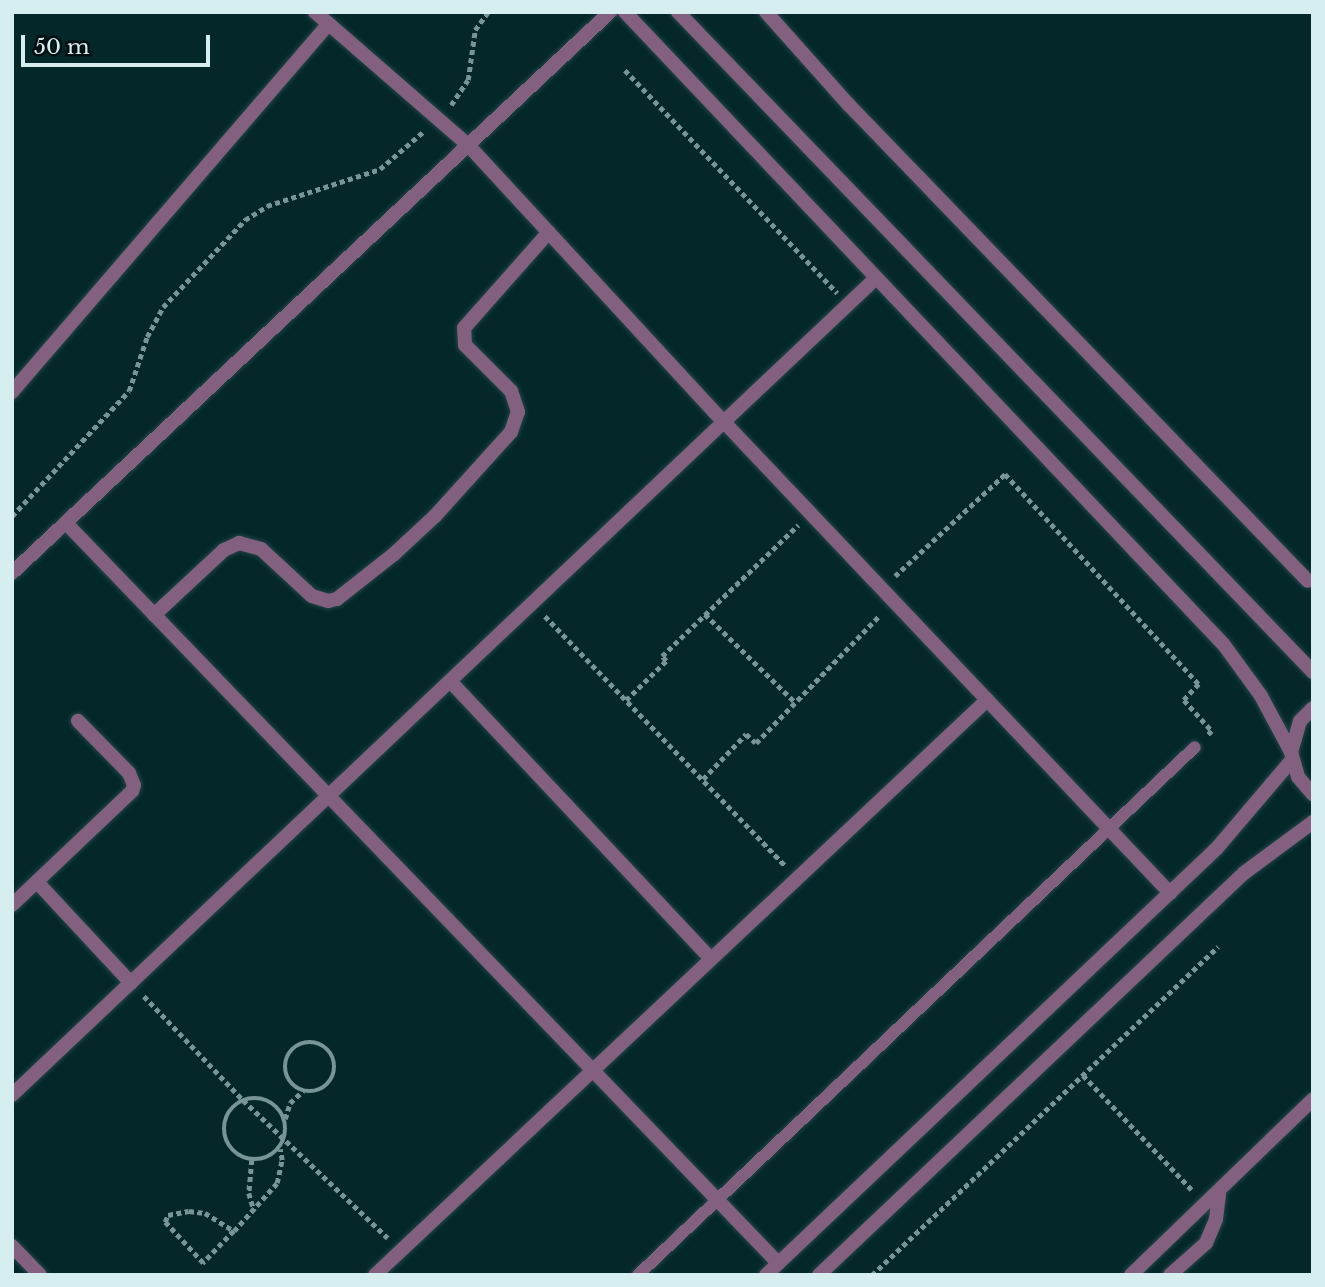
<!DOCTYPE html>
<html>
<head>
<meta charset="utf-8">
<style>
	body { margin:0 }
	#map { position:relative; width:1325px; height:1287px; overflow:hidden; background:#04282a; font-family:"Libre Baskerville",serif }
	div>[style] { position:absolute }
	.path>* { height:4.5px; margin-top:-2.25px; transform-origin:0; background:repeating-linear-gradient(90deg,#779496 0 5px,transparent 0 8.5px) }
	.path>.ring { margin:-2.25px; padding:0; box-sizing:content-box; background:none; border:4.5px solid #779496; border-radius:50% }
	.roads { filter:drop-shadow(0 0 2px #224446) drop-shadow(0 0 2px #224446) }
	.lane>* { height:12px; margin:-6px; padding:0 6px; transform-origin:6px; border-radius:6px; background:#836080 }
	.street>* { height:14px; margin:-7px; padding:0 7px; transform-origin:7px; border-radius:7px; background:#836080 }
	span { translate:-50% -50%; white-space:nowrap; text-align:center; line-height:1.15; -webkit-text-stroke:7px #010f10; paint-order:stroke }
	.frame { position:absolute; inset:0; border:14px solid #d7eef0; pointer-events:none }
	.scale { position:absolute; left:21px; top:35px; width:189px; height:32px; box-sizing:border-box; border:4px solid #d7eef0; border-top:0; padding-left:9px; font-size:21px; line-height:24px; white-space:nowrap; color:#d7eef0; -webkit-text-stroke:5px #010f10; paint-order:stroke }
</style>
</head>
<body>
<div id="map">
	<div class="path">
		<i style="left:625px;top:70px;width:308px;rotate:46.4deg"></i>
		<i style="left:451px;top:105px;width:30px;rotate:-56deg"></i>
		<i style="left:468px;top:80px;width:50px;rotate:-82deg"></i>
		<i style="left:475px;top:30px;width:22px;rotate:-54deg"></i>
		<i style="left:12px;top:516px;width:171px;rotate:-46.9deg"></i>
		<i style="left:129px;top:391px;width:57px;rotate:-71.6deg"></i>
		<i style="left:147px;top:337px;width:34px;rotate:-62deg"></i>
		<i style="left:163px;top:307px;width:120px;rotate:-46.7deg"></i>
		<i style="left:245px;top:220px;width:26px;rotate:-32deg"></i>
		<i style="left:267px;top:206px;width:119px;rotate:-18.1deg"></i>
		<i style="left:380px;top:169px;width:58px;rotate:-40.8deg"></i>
		<i style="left:895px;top:576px;width:150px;rotate:-42.8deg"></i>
		<i style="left:1005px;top:474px;width:286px;rotate:47.3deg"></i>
		<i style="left:1199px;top:684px;width:22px;rotate:133deg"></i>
		<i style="left:1184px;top:700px;width:42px;rotate:47.9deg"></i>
		<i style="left:1212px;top:731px;width:8px;rotate:135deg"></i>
		<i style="left:705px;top:614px;width:126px;rotate:44.4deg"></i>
		<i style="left:545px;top:616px;width:346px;rotate:46.1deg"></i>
		<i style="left:626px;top:700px;width:56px;rotate:-44.3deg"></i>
		<i style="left:666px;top:661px;width:6px;rotate:-129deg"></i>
		<i style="left:662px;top:656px;width:189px;rotate:-43.9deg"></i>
		<i style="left:703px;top:779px;width:62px;rotate:-46.3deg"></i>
		<i style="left:746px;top:734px;width:13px;rotate:42deg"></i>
		<i style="left:756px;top:743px;width:178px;rotate:-45.9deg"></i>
		<i style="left:144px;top:996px;width:144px;rotate:46.4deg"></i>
		<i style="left:243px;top:1100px;width:200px;rotate:43.6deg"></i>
		<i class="ring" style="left:285px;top:1042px;width:45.5px;height:45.5px"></i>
		<i style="left:1083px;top:1075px;width:160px;rotate:46.5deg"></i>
		<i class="ring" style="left:224px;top:1098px;width:57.5px;height:57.5px"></i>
		<i style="left:285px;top:1119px;width:17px;rotate:-73deg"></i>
		<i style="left:290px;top:1103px;width:18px;rotate:-43deg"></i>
		<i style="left:252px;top:1160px;width:33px;rotate:95deg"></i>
		<i style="left:249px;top:1193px;width:18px;rotate:74deg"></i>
		<i style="left:189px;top:1211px;width:16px;rotate:7deg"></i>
		<i style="left:205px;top:1213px;width:34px;rotate:32deg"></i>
		<i style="left:234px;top:1231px;width:45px;rotate:134.1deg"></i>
		<i style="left:203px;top:1263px;width:56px;rotate:-132.8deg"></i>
		<i style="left:165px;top:1222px;width:8px;rotate:-67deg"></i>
		<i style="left:168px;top:1215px;width:21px;rotate:-11deg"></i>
		<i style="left:234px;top:1231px;width:64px;rotate:-48.1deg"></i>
		<i style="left:277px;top:1183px;width:24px;rotate:-78deg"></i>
		<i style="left:282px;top:1160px;width:11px;rotate:-100deg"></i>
		<i style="left:872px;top:1275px;width:477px;rotate:-43.5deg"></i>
	</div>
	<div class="roads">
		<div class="lane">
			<i style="left:638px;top:1275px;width:767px;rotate:-43.47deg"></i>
		</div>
		<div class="street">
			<i style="left:315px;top:12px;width:203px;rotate:41deg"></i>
			<i style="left:468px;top:145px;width:377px;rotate:47.3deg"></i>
			<i style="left:724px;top:422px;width:649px;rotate:46.56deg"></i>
			<i style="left:625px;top:12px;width:871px;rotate:46.58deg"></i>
			<i style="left:1224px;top:645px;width:63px;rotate:54deg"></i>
			<i style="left:1261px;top:696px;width:64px;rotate:61.8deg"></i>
			<i style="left:678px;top:12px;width:916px;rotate:46.11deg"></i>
			<i style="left:766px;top:12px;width:125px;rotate:48.3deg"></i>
			<i style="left:849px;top:105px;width:661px;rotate:46.04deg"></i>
			<i style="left:12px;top:392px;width:485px;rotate:-49.3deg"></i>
			<i style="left:66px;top:523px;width:1027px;rotate:46.1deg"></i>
			<i style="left:12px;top:573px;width:820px;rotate:-43.17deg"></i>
			<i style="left:154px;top:615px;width:96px;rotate:-42.9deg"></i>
			<i style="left:224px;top:550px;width:17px;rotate:-25deg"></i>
			<i style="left:239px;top:543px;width:23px;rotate:15deg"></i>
			<i style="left:261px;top:549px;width:69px;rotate:42.7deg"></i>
			<i style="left:312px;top:596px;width:17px;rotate:17deg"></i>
			<i style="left:328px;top:601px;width:9px;rotate:-13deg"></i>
			<i style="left:337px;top:599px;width:73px;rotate:-38.3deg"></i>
			<i style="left:394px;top:554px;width:56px;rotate:-42.8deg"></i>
			<i style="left:435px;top:516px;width:113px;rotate:-47.9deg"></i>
			<i style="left:511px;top:432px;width:21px;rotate:-71deg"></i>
			<i style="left:518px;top:412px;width:22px;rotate:-108deg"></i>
			<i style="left:511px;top:391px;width:65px;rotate:-135deg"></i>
			<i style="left:465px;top:345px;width:17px;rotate:-93deg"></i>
			<i style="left:464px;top:328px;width:128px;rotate:-48.5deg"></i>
			<i style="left:450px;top:681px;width:381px;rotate:46.8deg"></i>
			<i style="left:1313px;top:708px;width:18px;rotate:135deg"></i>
			<i style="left:1300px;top:721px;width:32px;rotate:106deg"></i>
			<i style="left:1291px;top:752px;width:26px;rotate:74deg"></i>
			<i style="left:1298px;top:777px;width:23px;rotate:49deg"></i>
			<i style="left:37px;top:882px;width:138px;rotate:47.1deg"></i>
			<i style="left:12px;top:905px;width:166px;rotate:-43.5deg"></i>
			<i style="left:132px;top:791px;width:6px;rotate:-72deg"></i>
			<i style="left:134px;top:785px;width:13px;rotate:-113deg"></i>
			<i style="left:129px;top:773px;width:73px;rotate:-134.4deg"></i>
			<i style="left:12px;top:1095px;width:1189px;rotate:-43.4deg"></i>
			<i style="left:12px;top:1246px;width:40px;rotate:46deg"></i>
			<i style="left:375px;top:1275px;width:840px;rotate:-43.21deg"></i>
			<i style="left:766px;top:1275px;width:621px;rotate:-43.43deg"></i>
			<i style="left:1217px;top:848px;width:116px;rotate:-49.6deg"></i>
			<i style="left:819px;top:1275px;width:585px;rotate:-43.41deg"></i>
			<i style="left:1244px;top:873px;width:86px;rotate:-36.5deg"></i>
			<i style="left:1131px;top:1275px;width:253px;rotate:-44deg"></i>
			<i style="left:1170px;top:1275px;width:48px;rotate:-41.6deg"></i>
			<i style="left:1206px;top:1243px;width:26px;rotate:-67deg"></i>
			<i style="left:1216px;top:1219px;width:26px;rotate:-83deg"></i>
		</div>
	</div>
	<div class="frame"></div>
	<div class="scale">50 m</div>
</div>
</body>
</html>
